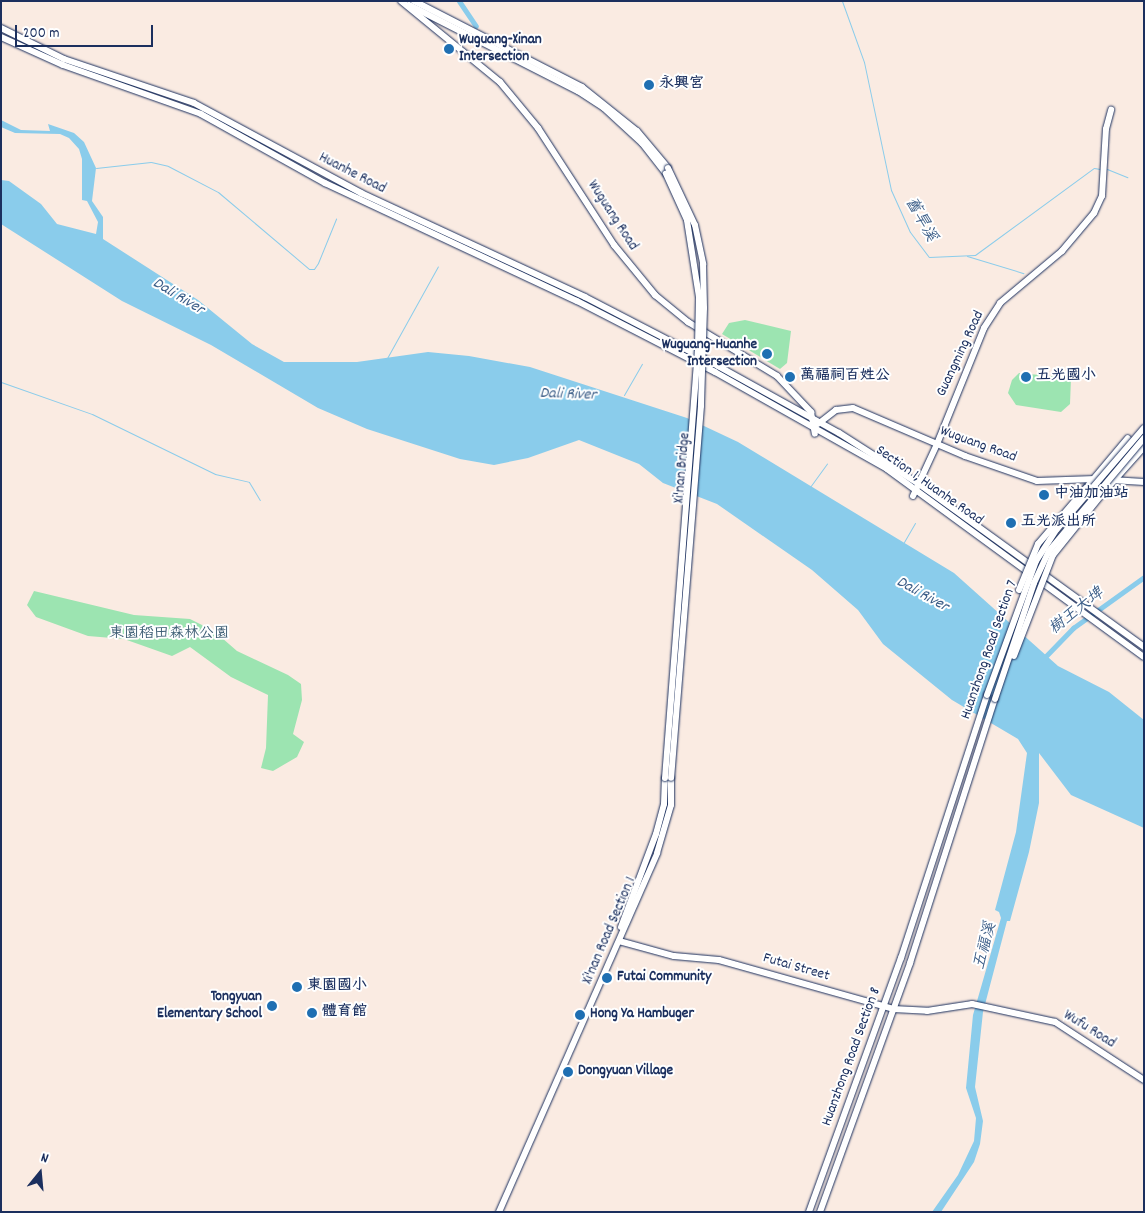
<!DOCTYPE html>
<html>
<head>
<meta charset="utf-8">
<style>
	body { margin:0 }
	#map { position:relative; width:1145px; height:1213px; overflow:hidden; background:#faebe2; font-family:Dekko,"LXGW WenKai TC",sans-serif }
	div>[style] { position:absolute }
	.green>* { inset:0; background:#9ce4b1 }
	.water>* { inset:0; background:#8acceb }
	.stream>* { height:1px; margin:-0.5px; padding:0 0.5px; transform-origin:0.5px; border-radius:0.5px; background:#8acceb }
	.canal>* { height:5px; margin:-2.5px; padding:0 2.5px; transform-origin:2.5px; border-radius:2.5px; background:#8acceb }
	.roads { filter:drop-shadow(0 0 1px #1b2f5e) drop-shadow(0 0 1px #1b2f5e) }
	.secondary>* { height:6px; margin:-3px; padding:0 3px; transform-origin:3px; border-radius:3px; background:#fff }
	.bridges { filter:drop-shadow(0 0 1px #1b2f5e) drop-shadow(0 0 1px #1b2f5e) }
	.secondary-bridge>* { height:6px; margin:-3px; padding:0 3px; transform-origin:3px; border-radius:3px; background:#fff }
	.dots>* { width:14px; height:14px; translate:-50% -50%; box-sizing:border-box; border:2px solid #fff; border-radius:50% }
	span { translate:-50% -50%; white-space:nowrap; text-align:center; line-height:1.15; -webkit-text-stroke:4px #fff; paint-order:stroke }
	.poi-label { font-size:15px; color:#1b2f5e; font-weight:700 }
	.left { translate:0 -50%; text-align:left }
	.right { translate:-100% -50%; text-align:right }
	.street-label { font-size:15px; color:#1b2f5e }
	.park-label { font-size:15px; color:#3b5c73 }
	.water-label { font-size:16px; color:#3c5e88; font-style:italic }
	.frame { position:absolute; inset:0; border:2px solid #1b2f5e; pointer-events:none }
	.north { position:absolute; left:15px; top:1148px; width:50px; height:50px; -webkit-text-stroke:4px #fff; paint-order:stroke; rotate:17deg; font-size:14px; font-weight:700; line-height:20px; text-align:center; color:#1b2f5e }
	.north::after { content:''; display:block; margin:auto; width:18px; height:22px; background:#1b2f5e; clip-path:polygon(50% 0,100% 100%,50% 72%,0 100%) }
	.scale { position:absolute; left:15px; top:25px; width:138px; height:22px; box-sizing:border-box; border:2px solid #1b2f5e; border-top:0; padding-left:6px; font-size:15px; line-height:18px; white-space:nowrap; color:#1b2f5e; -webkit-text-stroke:4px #fff; paint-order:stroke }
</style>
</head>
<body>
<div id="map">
	<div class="green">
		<i style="clip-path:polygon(745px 320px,791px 331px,787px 363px,780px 369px,722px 334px,729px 323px)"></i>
		<i style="clip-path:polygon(1019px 373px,1071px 378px,1070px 404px,1061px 412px,1016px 405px,1008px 393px,1012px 380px)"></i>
		<i style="clip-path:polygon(34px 591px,134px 615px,190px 619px,214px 631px,237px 651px,288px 675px,301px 684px,302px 700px,293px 734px,304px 742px,297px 757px,273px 771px,261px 768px,266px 748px,268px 695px,231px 677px,190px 647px,172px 656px,124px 639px,88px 636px,36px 617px,27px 605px)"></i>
	</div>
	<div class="water">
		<i style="clip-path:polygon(1px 120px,21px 130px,50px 131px,48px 124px,74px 133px,84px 142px,96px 168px,92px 201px,103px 217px,103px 239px,198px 300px,252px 344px,284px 362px,357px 362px,428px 352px,469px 356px,530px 367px,687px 418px,738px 442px,954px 573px,1058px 666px,1109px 692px,1144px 720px,1144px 828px,1071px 795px,1039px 753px,1039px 803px,1029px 852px,1010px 921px,1007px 921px,983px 1012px,975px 1087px,983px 1121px,980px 1144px,974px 1162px,941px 1212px,932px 1212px,958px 1175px,974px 1141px,976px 1118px,966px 1088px,973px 1015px,1001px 918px,999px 912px,995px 910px,1016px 832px,1027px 753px,1018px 739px,952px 700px,883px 644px,858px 610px,812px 570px,717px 504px,663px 483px,639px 464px,579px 440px,528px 458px,494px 465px,460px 459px,367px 429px,318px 408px,211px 345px,122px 301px,1px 224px,1px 180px,9px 181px,41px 204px,57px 224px,96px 234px,98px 222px,87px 201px,82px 200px,82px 159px,79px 149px,69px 138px,60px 134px,15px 133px,1px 127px)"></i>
	</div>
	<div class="stream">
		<i style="left:842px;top:1px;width:65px;rotate:70.2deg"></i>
		<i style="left:864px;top:62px;width:131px;rotate:78.1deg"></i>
		<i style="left:891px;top:190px;width:46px;rotate:65.7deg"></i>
		<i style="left:910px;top:232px;width:31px;rotate:53deg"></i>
		<i style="left:929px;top:257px;width:46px;rotate:-2.5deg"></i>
		<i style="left:975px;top:255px;width:147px;rotate:-36.2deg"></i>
		<i style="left:1094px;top:168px;width:6px;rotate:9deg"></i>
		<i style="left:96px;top:168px;width:55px;rotate:-6.2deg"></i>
		<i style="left:151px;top:162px;width:17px;rotate:13deg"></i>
		<i style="left:168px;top:166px;width:56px;rotate:27.5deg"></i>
		<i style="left:218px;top:192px;width:119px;rotate:40.2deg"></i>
		<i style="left:309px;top:269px;width:5px"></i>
		<i style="left:314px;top:269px;width:7px;rotate:-56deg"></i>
		<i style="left:318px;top:263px;width:48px;rotate:-67.8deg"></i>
		<i style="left:1107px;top:169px;width:22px;rotate:22deg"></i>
		<i style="left:967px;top:256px;width:59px;rotate:16.9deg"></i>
		<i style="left:386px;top:360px;width:107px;rotate:-61deg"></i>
		<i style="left:1px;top:382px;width:96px;rotate:19.4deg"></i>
		<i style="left:92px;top:414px;width:137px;rotate:26deg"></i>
		<i style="left:215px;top:474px;width:35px;rotate:13deg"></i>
		<i style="left:249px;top:482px;width:21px;rotate:59deg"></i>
		<i style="left:624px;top:395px;width:36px;rotate:-60deg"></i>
		<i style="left:810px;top:487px;width:29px;rotate:-54deg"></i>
		<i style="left:904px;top:542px;width:22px;rotate:-60deg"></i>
	</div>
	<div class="canal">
		<i style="left:459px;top:1px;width:30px;rotate:56deg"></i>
		<i style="left:1042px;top:660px;width:45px;rotate:-45.9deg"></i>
		<i style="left:1073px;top:628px;width:87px;rotate:-35.7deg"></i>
	</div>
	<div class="roads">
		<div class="secondary">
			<i style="left:401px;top:1px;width:128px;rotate:39.3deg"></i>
			<i style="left:500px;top:82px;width:60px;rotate:50.4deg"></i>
			<i style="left:538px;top:128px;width:140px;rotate:57deg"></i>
			<i style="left:614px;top:245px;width:65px;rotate:50.6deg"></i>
			<i style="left:655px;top:295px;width:43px;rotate:39.3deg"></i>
			<i style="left:688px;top:322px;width:104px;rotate:31.2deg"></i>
			<i style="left:777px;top:376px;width:50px;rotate:46.6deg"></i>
			<i style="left:811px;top:412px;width:22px;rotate:80deg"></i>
			<i style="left:414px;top:1px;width:189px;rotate:27.1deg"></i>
			<i style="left:582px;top:87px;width:70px;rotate:38.7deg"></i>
			<i style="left:637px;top:131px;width:48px;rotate:50deg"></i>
			<i style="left:409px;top:5px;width:190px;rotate:27deg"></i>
			<i style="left:578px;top:91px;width:31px;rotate:33deg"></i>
			<i style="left:604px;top:108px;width:52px;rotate:42.6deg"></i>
			<i style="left:642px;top:143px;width:39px;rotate:52deg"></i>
			<i style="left:1px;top:28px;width:70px;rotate:26.2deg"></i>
			<i style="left:64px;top:59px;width:137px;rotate:18.7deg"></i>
			<i style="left:194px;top:103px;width:190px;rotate:28.3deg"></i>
			<i style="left:361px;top:193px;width:247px;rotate:24.9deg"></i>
			<i style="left:585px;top:297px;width:150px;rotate:27.4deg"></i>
			<i style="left:718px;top:366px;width:138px;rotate:29deg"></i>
			<i style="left:839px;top:433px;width:95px;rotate:32.5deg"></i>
			<i style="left:919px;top:484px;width:278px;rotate:35.9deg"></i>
			<i style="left:1px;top:37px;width:68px;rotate:24.3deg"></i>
			<i style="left:63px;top:65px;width:146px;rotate:19.5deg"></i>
			<i style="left:201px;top:114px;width:142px;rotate:29.1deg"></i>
			<i style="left:325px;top:183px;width:278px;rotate:25.1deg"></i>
			<i style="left:577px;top:301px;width:155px;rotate:27.2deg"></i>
			<i style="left:715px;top:372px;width:197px;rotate:29.4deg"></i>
			<i style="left:887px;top:469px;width:318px;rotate:36.2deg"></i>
			<i style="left:818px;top:424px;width:23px;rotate:-38deg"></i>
			<i style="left:836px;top:410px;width:17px;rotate:-7deg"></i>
			<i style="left:853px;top:408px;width:122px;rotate:23.2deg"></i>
			<i style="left:965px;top:456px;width:76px;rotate:19.1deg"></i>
			<i style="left:1037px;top:481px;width:58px;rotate:-2deg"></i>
			<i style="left:1095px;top:479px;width:49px;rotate:3.5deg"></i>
			<i style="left:1086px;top:488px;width:65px;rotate:-50deg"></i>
			<i style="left:1103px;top:493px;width:62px;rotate:-48.3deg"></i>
			<i style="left:913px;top:496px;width:57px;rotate:-65.2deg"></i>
			<i style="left:937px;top:444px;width:125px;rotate:-67.9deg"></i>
			<i style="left:984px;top:328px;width:30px;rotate:-57deg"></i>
			<i style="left:1000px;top:303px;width:81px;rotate:-40deg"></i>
			<i style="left:1062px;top:251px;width:50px;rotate:-49.9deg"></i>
			<i style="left:1094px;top:213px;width:19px;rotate:-65deg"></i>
			<i style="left:1102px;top:196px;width:67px;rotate:-86.6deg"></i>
			<i style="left:1106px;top:129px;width:20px;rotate:-75deg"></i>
			<i style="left:621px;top:927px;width:99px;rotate:-69.4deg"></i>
			<i style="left:656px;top:834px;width:31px;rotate:-75deg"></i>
			<i style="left:664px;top:804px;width:26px;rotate:-88deg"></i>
			<i style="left:619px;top:941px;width:57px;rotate:15.3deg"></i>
			<i style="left:674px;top:956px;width:45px;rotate:5.1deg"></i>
			<i style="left:719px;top:960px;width:181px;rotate:15.7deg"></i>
			<i style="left:893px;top:1009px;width:34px;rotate:3deg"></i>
			<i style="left:927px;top:1011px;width:46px;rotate:-8.8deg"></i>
			<i style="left:972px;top:1004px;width:85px;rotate:12.2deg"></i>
			<i style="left:1055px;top:1022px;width:106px;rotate:33.1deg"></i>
			<i style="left:499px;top:1212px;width:392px;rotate:-66.2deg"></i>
			<i style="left:657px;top:853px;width:50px;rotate:-73.7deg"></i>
			<i style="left:671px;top:805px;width:27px;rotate:-90deg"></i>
			<i style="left:809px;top:1212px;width:270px;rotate:-70.1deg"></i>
			<i style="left:901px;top:958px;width:277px;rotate:-71.9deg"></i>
			<i style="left:820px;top:1212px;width:265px;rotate:-70.1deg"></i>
			<i style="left:910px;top:963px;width:277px;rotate:-72.2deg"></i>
		</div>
	</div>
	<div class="bridges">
		<div class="secondary-bridge">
			<i style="left:668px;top:168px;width:63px;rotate:64.7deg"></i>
			<i style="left:695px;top:225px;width:40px;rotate:78deg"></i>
			<i style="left:703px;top:264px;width:44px;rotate:88.7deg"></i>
			<i style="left:704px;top:308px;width:98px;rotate:91.8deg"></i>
			<i style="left:701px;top:406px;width:373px;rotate:94.6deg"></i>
			<i style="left:1019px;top:590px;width:50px;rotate:-67.6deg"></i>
			<i style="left:1038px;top:544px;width:74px;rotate:-49.4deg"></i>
			<i style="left:1014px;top:656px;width:108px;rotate:-68.9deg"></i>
			<i style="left:1053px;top:555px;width:80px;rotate:-51.1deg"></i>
			<i style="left:987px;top:695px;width:143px;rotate:-69.9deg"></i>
			<i style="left:1036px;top:561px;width:38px;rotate:-57deg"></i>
			<i style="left:1057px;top:529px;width:133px;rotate:-49.3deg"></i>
			<i style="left:995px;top:699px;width:122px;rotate:-71.4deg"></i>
			<i style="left:1034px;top:583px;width:35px;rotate:-65deg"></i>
			<i style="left:1049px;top:551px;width:148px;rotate:-49.9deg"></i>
			<i style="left:665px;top:778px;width:433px;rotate:-85.6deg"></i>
			<i style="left:698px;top:346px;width:49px;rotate:-88.8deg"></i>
			<i style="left:699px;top:297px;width:78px;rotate:-98.9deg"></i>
			<i style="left:687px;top:220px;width:51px;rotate:-114.5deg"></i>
		</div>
	</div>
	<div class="dots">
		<i style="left:449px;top:49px;background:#1f6fb2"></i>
		<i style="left:649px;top:85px;background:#1f6fb2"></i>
		<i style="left:767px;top:354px;background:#1f6fb2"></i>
		<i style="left:790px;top:377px;background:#1f6fb2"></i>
		<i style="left:1026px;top:377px;background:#1f6fb2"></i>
		<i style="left:1044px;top:495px;background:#1f6fb2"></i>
		<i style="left:1011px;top:523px;background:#1f6fb2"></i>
		<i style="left:607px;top:978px;background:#1f6fb2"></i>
		<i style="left:297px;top:987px;background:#1f6fb2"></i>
		<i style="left:272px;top:1006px;background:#1f6fb2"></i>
		<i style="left:312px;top:1013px;background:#1f6fb2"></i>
		<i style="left:580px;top:1015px;background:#1f6fb2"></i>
		<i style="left:568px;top:1072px;background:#1f6fb2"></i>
	</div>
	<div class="poi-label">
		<span class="left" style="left:459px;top:49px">Wuguang-Xinan<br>Intersection</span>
		<span class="left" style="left:659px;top:85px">永興宮</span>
		<span class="right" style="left:757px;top:354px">Wuguang-Huanhe<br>Intersection</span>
		<span class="left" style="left:800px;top:377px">萬福祠百姓公</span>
		<span class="left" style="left:1036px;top:377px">五光國小</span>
		<span class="left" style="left:1054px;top:495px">中油加油站</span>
		<span class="left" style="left:1021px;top:523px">五光派出所</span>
		<span class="left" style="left:617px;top:978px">Futai Community</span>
		<span class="left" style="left:307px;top:987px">東園國小</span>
		<span class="right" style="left:262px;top:1006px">Tongyuan<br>Elementary School</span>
		<span class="left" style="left:322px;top:1013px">體育館</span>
		<span class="left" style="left:590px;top:1015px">Hong Ya Hambuger</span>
		<span class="left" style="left:578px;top:1072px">Dongyuan Village</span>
	</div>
	<div class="street-label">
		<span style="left:352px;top:174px;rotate:27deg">Huanhe Road</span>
		<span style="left:612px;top:216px;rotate:57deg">Wuguang Road</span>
		<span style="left:961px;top:354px;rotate:-65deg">Guangming Road</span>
		<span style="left:978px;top:445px;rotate:20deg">Wuguang Road</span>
		<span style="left:683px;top:468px;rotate:-85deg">Xi'nan Bridge</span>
		<span style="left:929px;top:486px;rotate:35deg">Section 1, Huanhe Road</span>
		<span style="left:990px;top:650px;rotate:-71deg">Huanzhong Road Section 7</span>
		<span style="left:610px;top:931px;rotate:-67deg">Xi'nan Road Section 1</span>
		<span style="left:796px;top:968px;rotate:16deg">Futai Street</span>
		<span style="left:1089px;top:1030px;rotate:32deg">Wufu Road</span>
		<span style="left:852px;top:1057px;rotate:-70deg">Huanzhong Road Section 8</span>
	</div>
	<div class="park-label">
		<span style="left:169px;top:635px">東園稻田森林公園</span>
	</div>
	<div class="water-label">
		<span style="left:920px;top:220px;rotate:61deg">舊旱溪</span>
		<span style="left:178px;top:297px;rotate:31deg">Dali River</span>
		<span style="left:568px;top:395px;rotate:2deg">Dali River</span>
		<span style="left:922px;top:595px;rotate:29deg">Dali River</span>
		<span style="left:1077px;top:612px;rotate:-38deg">樹王大埤</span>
		<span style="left:986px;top:946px;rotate:-75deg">五福溪</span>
	</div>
	<div class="frame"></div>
	<div class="north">N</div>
	<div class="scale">200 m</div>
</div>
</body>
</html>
